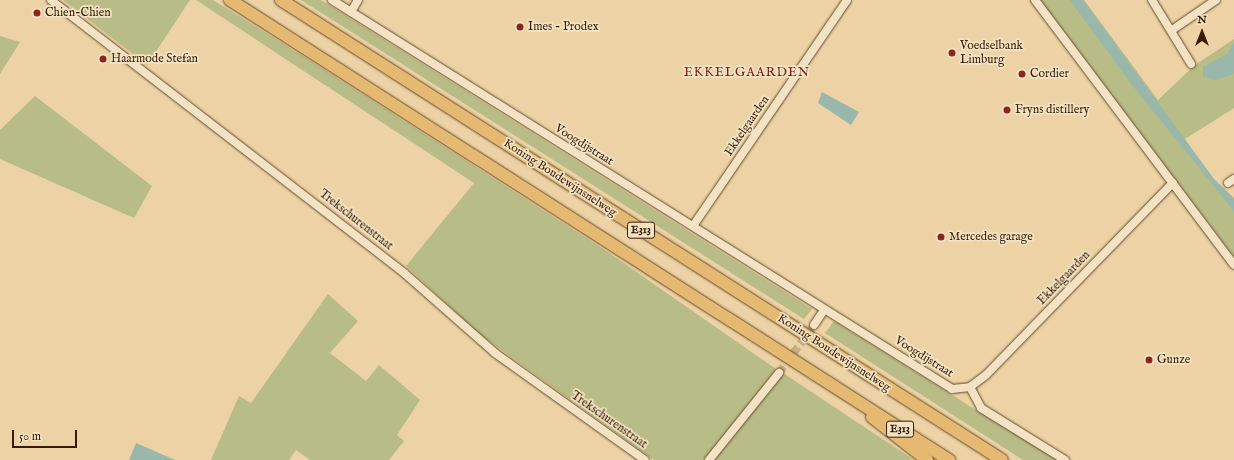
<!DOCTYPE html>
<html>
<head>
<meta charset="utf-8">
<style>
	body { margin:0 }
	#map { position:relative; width:1234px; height:460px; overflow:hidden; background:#ecd2a4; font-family:"IM FELL English",serif }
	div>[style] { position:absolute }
	.green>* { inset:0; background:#b8bc86 }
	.water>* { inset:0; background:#99b7ab }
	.minor-tunnel>* { height:8px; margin-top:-4px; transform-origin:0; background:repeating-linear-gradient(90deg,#c8ae84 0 8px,transparent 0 12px) }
	.roads { filter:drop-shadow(0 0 1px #654a2a) drop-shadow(0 0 1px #654a2a) }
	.minor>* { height:8px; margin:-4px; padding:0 4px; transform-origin:4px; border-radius:4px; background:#f3e2c4 }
	.highway>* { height:12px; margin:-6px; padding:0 6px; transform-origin:6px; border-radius:6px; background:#e6b972 }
	.dots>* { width:11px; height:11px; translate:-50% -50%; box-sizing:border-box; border:2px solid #f3e2c4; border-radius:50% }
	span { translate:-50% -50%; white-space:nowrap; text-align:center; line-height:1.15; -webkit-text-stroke:3.5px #f3e2c4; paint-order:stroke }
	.shield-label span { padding:1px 3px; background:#f3e2c4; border:1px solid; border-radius:3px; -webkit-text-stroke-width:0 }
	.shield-label { font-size:11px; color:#381c02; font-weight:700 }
	.poi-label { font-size:12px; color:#381c02 }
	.left { translate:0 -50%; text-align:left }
	.street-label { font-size:12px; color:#381c02 }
	.neighbourhood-label { font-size:13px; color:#7a1f14; letter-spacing:1px }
	.north { position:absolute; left:1182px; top:12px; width:40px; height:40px; -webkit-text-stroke:3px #f3e2c4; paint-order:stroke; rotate:0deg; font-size:11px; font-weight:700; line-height:16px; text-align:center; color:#381c02 }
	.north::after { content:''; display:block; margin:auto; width:14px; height:18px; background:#381c02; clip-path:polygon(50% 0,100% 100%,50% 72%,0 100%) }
	.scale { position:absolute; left:12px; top:430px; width:65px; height:18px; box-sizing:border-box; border:2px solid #381c02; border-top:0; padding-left:5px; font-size:12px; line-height:14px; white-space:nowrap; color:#381c02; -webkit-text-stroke:3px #f3e2c4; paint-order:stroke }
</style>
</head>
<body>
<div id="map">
	<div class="green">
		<i style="clip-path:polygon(63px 0,190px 0,147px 65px)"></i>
		<i style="clip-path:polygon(196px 0,213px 0,306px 58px,605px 250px,776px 369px,704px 460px,654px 460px,478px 333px,406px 266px,474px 183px)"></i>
		<i style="clip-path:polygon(301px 0,321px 0,812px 309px,804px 319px)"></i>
		<i style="clip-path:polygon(1040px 0,1084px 0,1158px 100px,1195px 65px,1234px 39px,1234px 108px,1185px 139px,1234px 209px,1234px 257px)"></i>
		<i style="clip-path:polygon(0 36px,20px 42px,0 74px)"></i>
		<i style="clip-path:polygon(35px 96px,152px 186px,134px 218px,0 159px,0 130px)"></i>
		<i style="clip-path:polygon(328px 294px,358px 321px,330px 353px,366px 381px,379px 365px,420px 400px,397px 435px,404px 441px,389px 460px,310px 460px,296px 450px,289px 460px,211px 460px,239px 396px,251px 403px)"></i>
		<i style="clip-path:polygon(834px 321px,992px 420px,1058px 460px,1023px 460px,825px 333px)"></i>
		<i style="clip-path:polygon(783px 373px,914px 460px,713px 460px)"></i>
	</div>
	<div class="water">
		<i style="clip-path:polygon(1070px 0,1083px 0,1214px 179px,1234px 198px,1234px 211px,1132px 85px)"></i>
		<i style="clip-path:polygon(1234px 43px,1234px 74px,1215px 80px,1203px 77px,1203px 67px,1227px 54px)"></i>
		<i style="clip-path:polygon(822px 92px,859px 112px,851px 125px,818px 103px)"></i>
		<i style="clip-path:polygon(136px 443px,175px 460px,129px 460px)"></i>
	</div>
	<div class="minor-tunnel">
		<i style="left:779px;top:373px;width:59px;rotate:-53.9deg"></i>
	</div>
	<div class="roads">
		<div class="minor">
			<i style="left:51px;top:0;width:446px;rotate:37.7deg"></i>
			<i style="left:404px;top:273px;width:121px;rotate:41.3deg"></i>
			<i style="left:495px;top:353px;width:184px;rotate:35.5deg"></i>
			<i style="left:332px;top:0;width:732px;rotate:32.1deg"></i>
			<i style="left:952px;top:389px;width:18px;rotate:-6deg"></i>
			<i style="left:970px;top:387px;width:20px;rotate:-37deg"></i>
			<i style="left:986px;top:375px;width:268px;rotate:-45.8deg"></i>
			<i style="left:1035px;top:0;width:331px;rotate:53.1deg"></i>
			<i style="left:1152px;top:0;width:75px;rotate:58.6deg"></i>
			<i style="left:351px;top:12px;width:14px;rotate:-60deg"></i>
			<i style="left:1172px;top:30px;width:53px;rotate:-34.3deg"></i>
			<i style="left:1228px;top:183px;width:7px;rotate:-34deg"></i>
			<i style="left:693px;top:226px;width:273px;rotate:-55.7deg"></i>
			<i style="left:814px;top:325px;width:18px;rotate:-56deg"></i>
			<i style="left:970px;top:387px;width:24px;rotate:62deg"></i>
			<i style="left:981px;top:408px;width:99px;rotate:31.8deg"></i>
			<i style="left:709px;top:460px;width:112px;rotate:-51.2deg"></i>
		</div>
		<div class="highway">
			<i style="left:230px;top:0;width:854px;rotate:32.61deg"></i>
			<i style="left:281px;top:0;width:855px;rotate:32.54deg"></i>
			<i style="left:872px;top:417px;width:70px;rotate:38deg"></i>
		</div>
	</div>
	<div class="dots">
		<i style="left:37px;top:13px;background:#8f2418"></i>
		<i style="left:520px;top:27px;background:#8f2418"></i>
		<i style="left:952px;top:53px;background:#8f2418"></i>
		<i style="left:103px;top:59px;background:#8f2418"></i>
		<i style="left:1022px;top:74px;background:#8f2418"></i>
		<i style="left:1007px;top:110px;background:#8f2418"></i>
		<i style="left:941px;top:237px;background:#8f2418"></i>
		<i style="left:1149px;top:360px;background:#8f2418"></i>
	</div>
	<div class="shield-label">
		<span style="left:641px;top:230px">E313</span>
		<span style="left:900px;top:429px">E313</span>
	</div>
	<div class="poi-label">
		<span class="left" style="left:45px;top:13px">Chien-Chien</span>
		<span class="left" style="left:528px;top:27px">Imes - Prodex</span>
		<span class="left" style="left:960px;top:53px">Voedselbank<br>Limburg</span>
		<span class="left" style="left:111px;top:59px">Haarmode Stefan</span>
		<span class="left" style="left:1030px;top:74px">Cordier</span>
		<span class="left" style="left:1015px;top:110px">Fryns distillery</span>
		<span class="left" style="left:949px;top:237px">Mercedes garage</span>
		<span class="left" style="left:1157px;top:360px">Gunze</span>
	</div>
	<div class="street-label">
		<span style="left:747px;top:126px;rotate:-56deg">Ekkelgaarden</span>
		<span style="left:584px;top:145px;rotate:32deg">Voogdijstraat</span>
		<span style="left:560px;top:178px;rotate:33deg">Koning Boudewijnsnelweg</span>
		<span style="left:356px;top:220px;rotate:38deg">Trekschurenstraat</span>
		<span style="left:1064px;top:278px;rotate:-46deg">Ekkelgaarden</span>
		<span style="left:834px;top:353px;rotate:33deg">Koning Boudewijnsnelweg</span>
		<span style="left:924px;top:357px;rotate:32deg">Voogdijstraat</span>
		<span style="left:609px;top:420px;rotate:35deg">Trekschurenstraat</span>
	</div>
	<div class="neighbourhood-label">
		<span style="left:747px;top:73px">EKKELGAARDEN</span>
	</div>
	<div class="north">N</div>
	<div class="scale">50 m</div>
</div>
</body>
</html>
